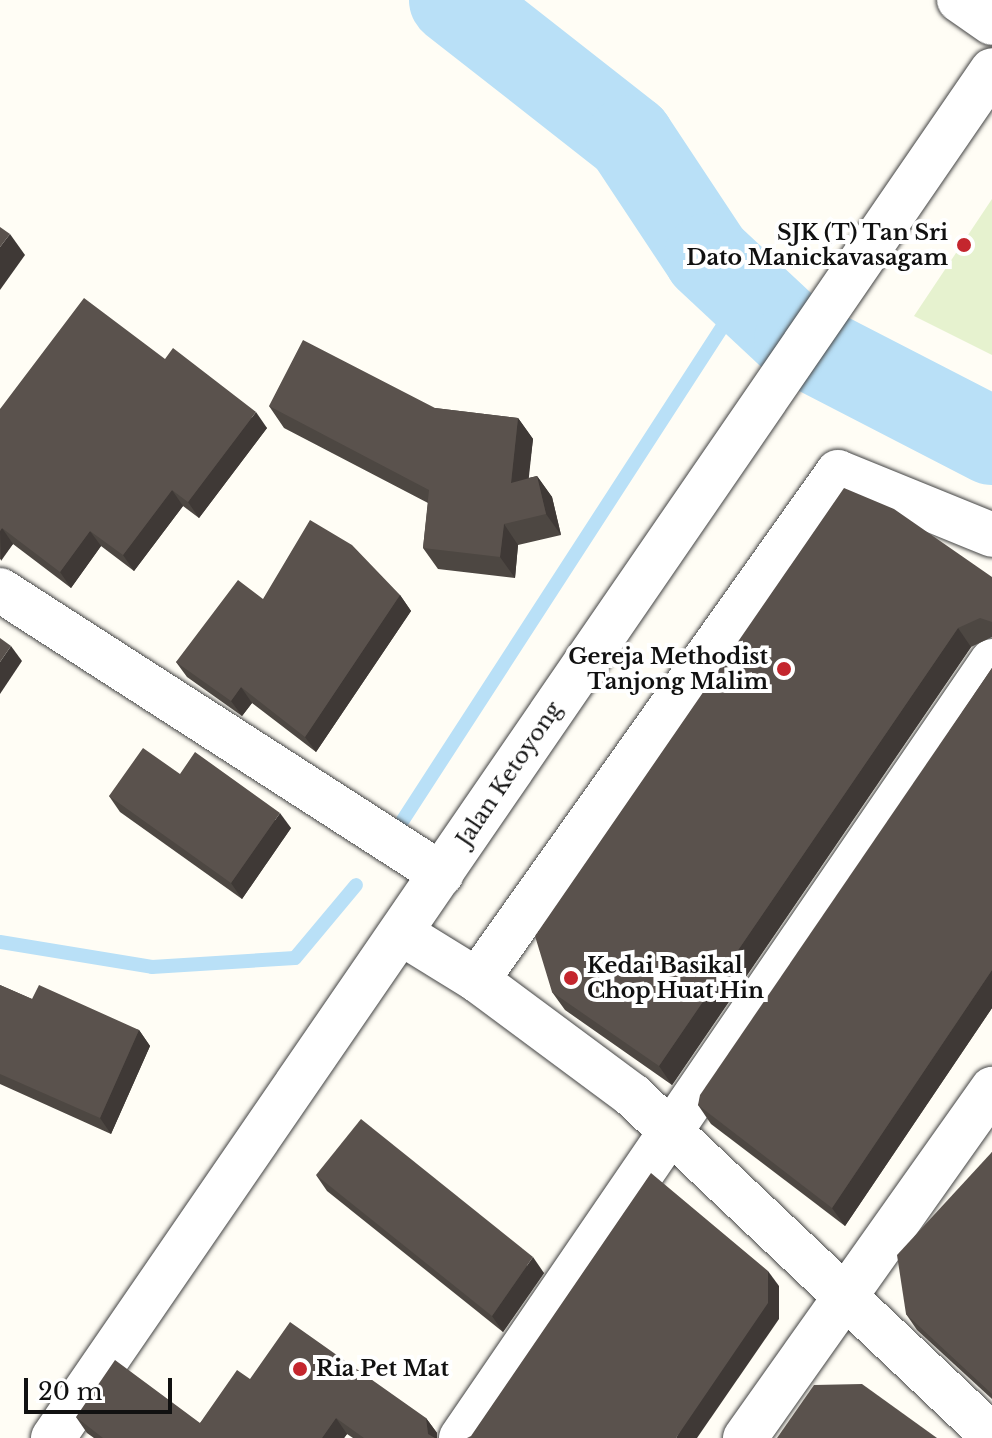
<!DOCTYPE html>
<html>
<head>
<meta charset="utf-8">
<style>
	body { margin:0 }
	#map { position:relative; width:992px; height:1438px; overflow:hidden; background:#fffdf5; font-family:"Libre Baskerville",serif }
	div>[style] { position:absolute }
	.pitch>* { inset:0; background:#e6f2cf }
	.stream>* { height:14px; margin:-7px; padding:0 7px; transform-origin:7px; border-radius:7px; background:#b9e0f7 }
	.river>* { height:88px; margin:-44px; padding:0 44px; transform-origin:44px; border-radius:44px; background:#b9e0f7 }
	.roads { filter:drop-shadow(0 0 2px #444) drop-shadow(0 0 2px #444) }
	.minor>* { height:44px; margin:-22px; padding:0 22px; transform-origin:22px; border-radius:22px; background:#fff }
	.wall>* { inset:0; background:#4d4742 }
	.shaded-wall>* { inset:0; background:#3f3936 }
	.building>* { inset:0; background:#5a524d }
	.dots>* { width:22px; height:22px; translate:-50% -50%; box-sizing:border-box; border:4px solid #fff; border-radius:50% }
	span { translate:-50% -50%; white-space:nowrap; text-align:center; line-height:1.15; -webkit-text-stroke:8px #fff; paint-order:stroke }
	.poi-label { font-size:22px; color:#111; font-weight:700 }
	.right { translate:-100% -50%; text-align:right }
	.left { translate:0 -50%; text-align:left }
	.street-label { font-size:22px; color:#111 }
	.scale { position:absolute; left:24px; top:1378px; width:148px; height:36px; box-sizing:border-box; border:4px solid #111; border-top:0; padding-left:10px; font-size:24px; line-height:28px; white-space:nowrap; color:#111; -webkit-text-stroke:6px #fff; paint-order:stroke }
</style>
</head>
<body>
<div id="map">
	<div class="pitch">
		<i style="clip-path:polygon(992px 199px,992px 355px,914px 316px)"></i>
	</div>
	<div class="stream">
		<i style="left:403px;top:820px;width:629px;rotate:-57.07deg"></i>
		<i style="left:0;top:942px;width:154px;rotate:9.3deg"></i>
		<i style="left:152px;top:967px;width:143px;rotate:-3.6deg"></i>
		<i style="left:295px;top:958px;width:95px;rotate:-50.1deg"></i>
	</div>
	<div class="river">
		<i style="left:453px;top:0;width:225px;rotate:38.1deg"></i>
		<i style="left:630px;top:139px;width:141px;rotate:56.5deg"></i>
		<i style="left:708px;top:257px;width:123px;rotate:43deg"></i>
		<i style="left:798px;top:341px;width:218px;rotate:27.3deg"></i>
	</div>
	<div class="roads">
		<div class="minor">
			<i style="left:959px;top:0;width:40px;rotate:34.9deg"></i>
			<i style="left:0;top:590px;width:525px;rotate:32.78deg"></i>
			<i style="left:401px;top:933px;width:89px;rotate:31.7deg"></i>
			<i style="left:477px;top:980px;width:193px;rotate:36.6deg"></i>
			<i style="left:632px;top:1095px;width:495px;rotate:43.4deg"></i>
			<i style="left:477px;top:980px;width:623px;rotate:-54.6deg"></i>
			<i style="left:838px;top:472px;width:166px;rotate:22.2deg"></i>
			<i style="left:53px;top:1438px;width:1659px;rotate:-55.53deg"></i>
			<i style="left:461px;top:1438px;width:941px;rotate:-55.65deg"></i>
			<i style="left:745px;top:1438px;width:428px;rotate:-54.7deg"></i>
		</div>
	</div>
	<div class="wall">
		<i style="clip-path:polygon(165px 359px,267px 428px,199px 518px,183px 506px,134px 571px,101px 546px,71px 588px,13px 544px,0 560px,0 409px)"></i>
		<i style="clip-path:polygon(269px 406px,435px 408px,518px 418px,533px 439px,528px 478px,537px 476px,552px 497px,561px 535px,518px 545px,515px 578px,438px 569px,423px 548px,428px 503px,284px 428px)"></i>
		<i style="clip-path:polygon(992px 577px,992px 637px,971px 647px,672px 1085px,565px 1010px,552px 992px)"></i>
		<i style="clip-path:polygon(400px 595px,411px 611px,316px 752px,252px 703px,242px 716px,187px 677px,176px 662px,263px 599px)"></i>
		<i style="clip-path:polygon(992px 668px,992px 1008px,845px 1226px,711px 1124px,698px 1105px)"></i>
		<i style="clip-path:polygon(180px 774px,291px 828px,242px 899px,120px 812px,109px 796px)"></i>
		<i style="clip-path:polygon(0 985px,32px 999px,139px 1030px,150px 1046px,111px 1134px,0 1084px)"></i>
		<i style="clip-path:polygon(992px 1152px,992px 1399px,917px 1330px,906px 1314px)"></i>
		<i style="clip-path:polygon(316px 1175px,544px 1273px,503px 1332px,327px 1191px)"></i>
		<i style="clip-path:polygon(250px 1379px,426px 1418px,437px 1433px,437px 1438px,353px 1438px,347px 1434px,344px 1438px,94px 1438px,87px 1433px,76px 1417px,200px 1423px)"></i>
	</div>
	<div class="shaded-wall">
		<i style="clip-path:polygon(10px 234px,25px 255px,0 290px,0 247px)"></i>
		<i style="clip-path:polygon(256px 412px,267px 428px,199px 518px,188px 502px)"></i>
		<i style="clip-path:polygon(518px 418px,533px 439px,526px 504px,511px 483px)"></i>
		<i style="clip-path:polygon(537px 476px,552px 497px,561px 535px,546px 514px)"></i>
		<i style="clip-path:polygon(172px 490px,183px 506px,134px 571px,123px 555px)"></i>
		<i style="clip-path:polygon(504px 524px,518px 545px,515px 578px,500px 557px)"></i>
		<i style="clip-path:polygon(2px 528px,13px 544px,1px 561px,0 531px)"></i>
		<i style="clip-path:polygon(90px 531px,101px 546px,71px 588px,60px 572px)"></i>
		<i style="clip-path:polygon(400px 595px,411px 611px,316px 752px,305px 737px)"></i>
		<i style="clip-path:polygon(958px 628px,971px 647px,672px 1085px,659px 1066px)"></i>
		<i style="clip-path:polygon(11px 646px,22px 661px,0 694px,0 662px)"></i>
		<i style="clip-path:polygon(241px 687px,252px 703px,242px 716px,231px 701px)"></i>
		<i style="clip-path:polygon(280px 813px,291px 828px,242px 899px,231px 883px)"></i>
		<i style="clip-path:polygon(992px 970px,992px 1008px,845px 1226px,832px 1208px)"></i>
		<i style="clip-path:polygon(139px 1030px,150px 1046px,111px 1134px,100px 1118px)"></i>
		<i style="clip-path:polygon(533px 1257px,544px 1273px,503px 1332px,492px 1316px)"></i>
		<i style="clip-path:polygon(768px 1271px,779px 1286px,779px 1319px,697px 1438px,676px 1438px)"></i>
		<i style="clip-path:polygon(336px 1418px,347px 1434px,344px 1438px,322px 1438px)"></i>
		<i style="clip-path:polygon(426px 1418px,437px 1433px,437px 1438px,431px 1438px,428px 1434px)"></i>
	</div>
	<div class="building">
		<i style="clip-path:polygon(0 227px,10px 234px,0 247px)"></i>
		<i style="clip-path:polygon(84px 298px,165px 359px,173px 348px,256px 412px,188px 502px,172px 490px,123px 555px,90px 531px,60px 572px,2px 528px,0 531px,0 409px)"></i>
		<i style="clip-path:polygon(303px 340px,435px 408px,518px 418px,511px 483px,537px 476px,546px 514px,504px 524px,500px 557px,423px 548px,429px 490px,269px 406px)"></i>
		<i style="clip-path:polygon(844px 488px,894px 509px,992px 577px,992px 622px,980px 618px,958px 628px,659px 1066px,552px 992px,535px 936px)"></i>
		<i style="clip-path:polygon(310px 520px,352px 545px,400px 595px,305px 737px,241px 687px,231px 701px,176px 662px,238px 580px,263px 599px)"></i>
		<i style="clip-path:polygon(0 638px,11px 646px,0 662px)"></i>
		<i style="clip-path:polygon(992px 668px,992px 970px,832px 1208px,698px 1105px,700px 1095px)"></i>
		<i style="clip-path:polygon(143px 748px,180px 774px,195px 752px,280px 813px,231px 883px,109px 796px)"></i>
		<i style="clip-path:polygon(0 985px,32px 999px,39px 985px,139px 1030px,100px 1118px,0 1074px)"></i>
		<i style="clip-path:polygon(361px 1119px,533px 1257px,492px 1316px,316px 1175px)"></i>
		<i style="clip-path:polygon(992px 1152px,992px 1394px,906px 1314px,897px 1255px)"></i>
		<i style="clip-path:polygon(651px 1173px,768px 1271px,768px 1303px,676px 1438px,467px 1438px,471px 1436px)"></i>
		<i style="clip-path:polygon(290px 1322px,426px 1418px,428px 1434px,435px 1438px,364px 1438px,336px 1418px,322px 1438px,103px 1438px,76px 1417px,115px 1360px,200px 1423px,237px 1370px,250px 1379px)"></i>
		<i style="clip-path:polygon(862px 1384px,937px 1438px,777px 1438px,814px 1385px)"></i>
	</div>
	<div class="dots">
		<i style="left:964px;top:245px;background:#c4262e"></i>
		<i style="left:784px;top:669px;background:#c4262e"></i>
		<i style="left:571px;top:978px;background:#c4262e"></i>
		<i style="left:300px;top:1369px;background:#c4262e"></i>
	</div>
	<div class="poi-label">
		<span class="right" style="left:948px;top:245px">SJK (T) Tan Sri<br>Dato Manickavasagam</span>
		<span class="right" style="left:768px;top:669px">Gereja Methodist<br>Tanjong Malim</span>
		<span class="left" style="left:587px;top:978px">Kedai Basikal<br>Chop Huat Hin</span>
		<span class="left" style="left:316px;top:1369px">Ria Pet Mat</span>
	</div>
	<div class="street-label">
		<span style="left:509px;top:774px;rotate:-56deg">Jalan Ketoyong</span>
	</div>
	<div class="scale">20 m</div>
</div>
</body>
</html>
